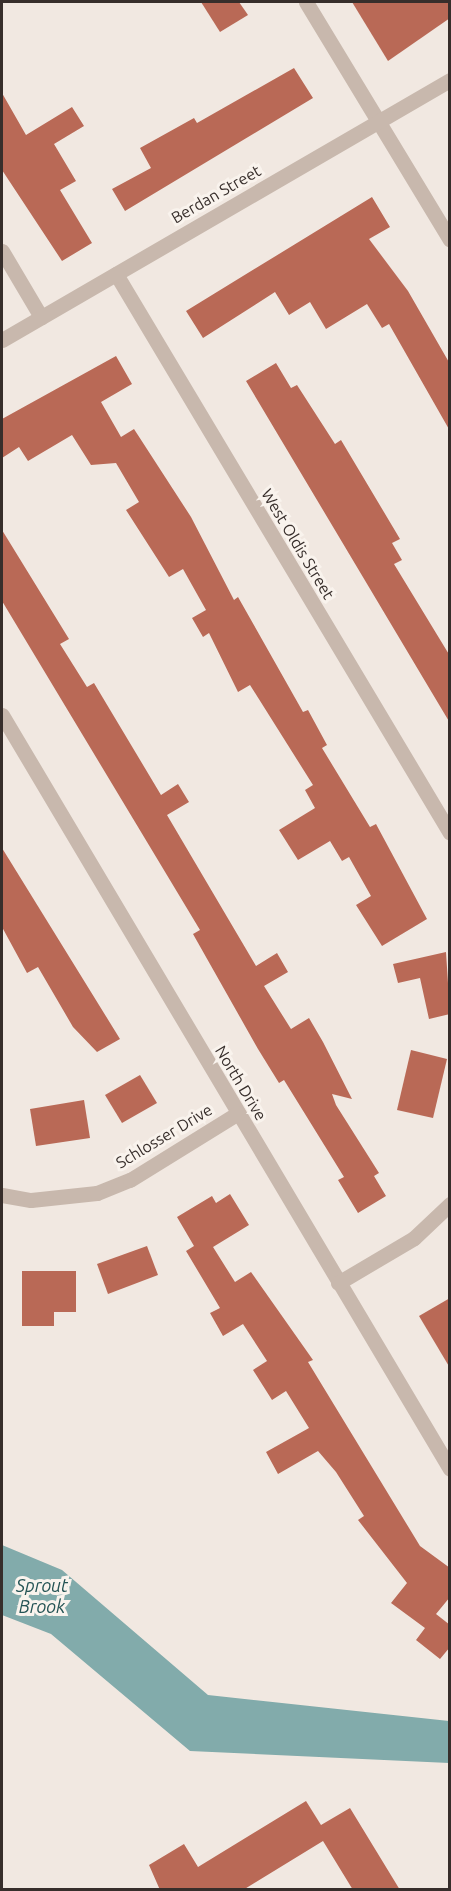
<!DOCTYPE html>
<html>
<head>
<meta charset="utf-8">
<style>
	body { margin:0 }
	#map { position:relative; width:451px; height:1891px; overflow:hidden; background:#f1e8e1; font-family:Ubuntu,sans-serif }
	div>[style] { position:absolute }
	.water>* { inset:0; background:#82abab }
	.building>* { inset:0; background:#b96956 }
	.minor>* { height:15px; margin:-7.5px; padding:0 7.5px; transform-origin:7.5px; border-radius:7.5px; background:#c8b8ad }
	span { translate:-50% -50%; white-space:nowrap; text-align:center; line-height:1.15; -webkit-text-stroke:6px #f9f3ed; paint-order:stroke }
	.street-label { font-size:16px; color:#372e2b }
	.water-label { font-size:18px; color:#255455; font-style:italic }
	.frame { position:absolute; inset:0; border:3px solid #372e2b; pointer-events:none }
</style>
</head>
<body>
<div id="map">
	<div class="water">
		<i style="clip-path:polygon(2px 1545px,62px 1570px,208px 1695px,449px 1721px,449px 1763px,190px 1751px,51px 1634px,2px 1615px)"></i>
	</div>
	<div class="building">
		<i style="clip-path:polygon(201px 2px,239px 2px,248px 15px,220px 32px)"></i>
		<i style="clip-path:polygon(352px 2px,450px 2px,450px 18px,388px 61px)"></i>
		<i style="clip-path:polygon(294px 68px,313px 98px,125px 211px,112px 189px,151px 168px,140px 148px,194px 118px,197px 123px)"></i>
		<i style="clip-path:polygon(2px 93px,26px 135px,72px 107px,84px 126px,54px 144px,76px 181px,60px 190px,92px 243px,62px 261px,2px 170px)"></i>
		<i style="clip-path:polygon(372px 197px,390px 227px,369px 239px,408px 291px,450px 364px,450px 431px,389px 324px,382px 328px,367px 304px,326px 329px,310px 302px,289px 315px,275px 292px,203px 338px,186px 311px)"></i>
		<i style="clip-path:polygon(116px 356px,132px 384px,101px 402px,121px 437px,134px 429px,191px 517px,234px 600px,238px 597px,303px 712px,308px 710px,327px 745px,322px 748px,370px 827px,376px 824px,427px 919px,382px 946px,356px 905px,371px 896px,349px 857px,342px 861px,330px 841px,298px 860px,279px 830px,315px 808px,305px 790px,313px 785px,250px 685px,238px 692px,209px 633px,203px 637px,192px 618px,206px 610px,183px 569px,169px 577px,126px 510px,139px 502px,116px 463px,91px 465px,72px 435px,28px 461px,19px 447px,2px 458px,2px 419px)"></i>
		<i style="clip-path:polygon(276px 363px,291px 388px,297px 385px,335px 444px,341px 440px,400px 539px,392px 543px,402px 560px,394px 564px,450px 656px,450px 723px,246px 381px)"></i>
		<i style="clip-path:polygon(2px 530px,69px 639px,60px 644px,87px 687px,94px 683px,161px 795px,178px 784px,189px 802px,167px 815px,256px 966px,277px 953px,288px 972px,264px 986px,291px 1029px,309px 1018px,323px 1042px,352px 1099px,332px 1094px,336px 1105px,379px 1173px,374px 1176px,386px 1196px,358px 1213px,338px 1180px,344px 1177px,284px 1080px,279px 1083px,258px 1049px,193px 934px,200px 930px,2px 601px)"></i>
		<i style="clip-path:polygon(2px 848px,120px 1039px,97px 1052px,73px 1027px,38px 967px,27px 973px,2px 927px)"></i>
		<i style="clip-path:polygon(446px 952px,450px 1014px,429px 1019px,420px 978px,398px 983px,393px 964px)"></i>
		<i style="clip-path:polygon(411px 1050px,447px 1059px,433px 1118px,397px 1110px)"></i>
		<i style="clip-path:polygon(140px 1075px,157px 1103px,122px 1123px,105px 1095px)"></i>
		<i style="clip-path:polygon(84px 1100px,90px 1138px,36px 1146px,30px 1109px)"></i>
		<i style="clip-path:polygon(230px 1194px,249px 1225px,213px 1247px,235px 1282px,251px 1272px,313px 1360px,308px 1362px,420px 1546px,450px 1568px,450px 1597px,436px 1614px,450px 1625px,450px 1647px,440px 1659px,416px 1640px,425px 1628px,391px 1603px,407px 1583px,358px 1520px,364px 1516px,336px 1472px,318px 1451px,278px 1474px,266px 1452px,309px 1428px,286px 1391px,272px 1400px,253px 1370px,267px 1361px,243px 1324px,223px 1336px,210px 1313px,220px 1308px,186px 1251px,194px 1246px,177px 1217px,212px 1196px,216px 1203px)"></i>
		<i style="clip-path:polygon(147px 1246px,158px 1275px,108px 1294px,97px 1264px)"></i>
		<i style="clip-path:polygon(22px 1271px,76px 1271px,76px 1312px,54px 1312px,54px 1326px,22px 1326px)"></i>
		<i style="clip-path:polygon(450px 1298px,450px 1368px,419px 1316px)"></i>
		<i style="clip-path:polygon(306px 1801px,321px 1825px,350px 1808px,400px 1890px,353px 1890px,323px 1841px,243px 1890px,160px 1890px,149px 1865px,184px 1844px,198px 1867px)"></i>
	</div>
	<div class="minor">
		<i style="left:306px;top:2px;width:278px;rotate:58.8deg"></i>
		<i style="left:2px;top:251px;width:77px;rotate:59.4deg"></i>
		<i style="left:116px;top:274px;width:651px;rotate:59.14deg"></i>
		<i style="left:2px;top:340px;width:518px;rotate:-30.13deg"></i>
		<i style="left:2px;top:715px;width:877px;rotate:59.28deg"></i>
		<i style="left:2px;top:1195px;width:29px;rotate:10deg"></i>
		<i style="left:31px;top:1200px;width:66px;rotate:-6.1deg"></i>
		<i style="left:97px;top:1193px;width:35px;rotate:-22deg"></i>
		<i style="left:130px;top:1180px;width:127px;rotate:-31.8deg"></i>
		<i style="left:338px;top:1283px;width:88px;rotate:-30.6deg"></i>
		<i style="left:414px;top:1238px;width:50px;rotate:-43.4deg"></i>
	</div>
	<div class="street-label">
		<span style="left:216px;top:194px;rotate:-30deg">Berdan Street</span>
		<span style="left:298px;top:544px;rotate:59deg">West Oldis Street</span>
		<span style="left:241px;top:1083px;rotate:59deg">North Drive</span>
		<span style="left:164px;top:1136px;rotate:-31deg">Schlosser Drive</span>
	</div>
	<div class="water-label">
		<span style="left:42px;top:1596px">Sprout<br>Brook</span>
	</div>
	<div class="frame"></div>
</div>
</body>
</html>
